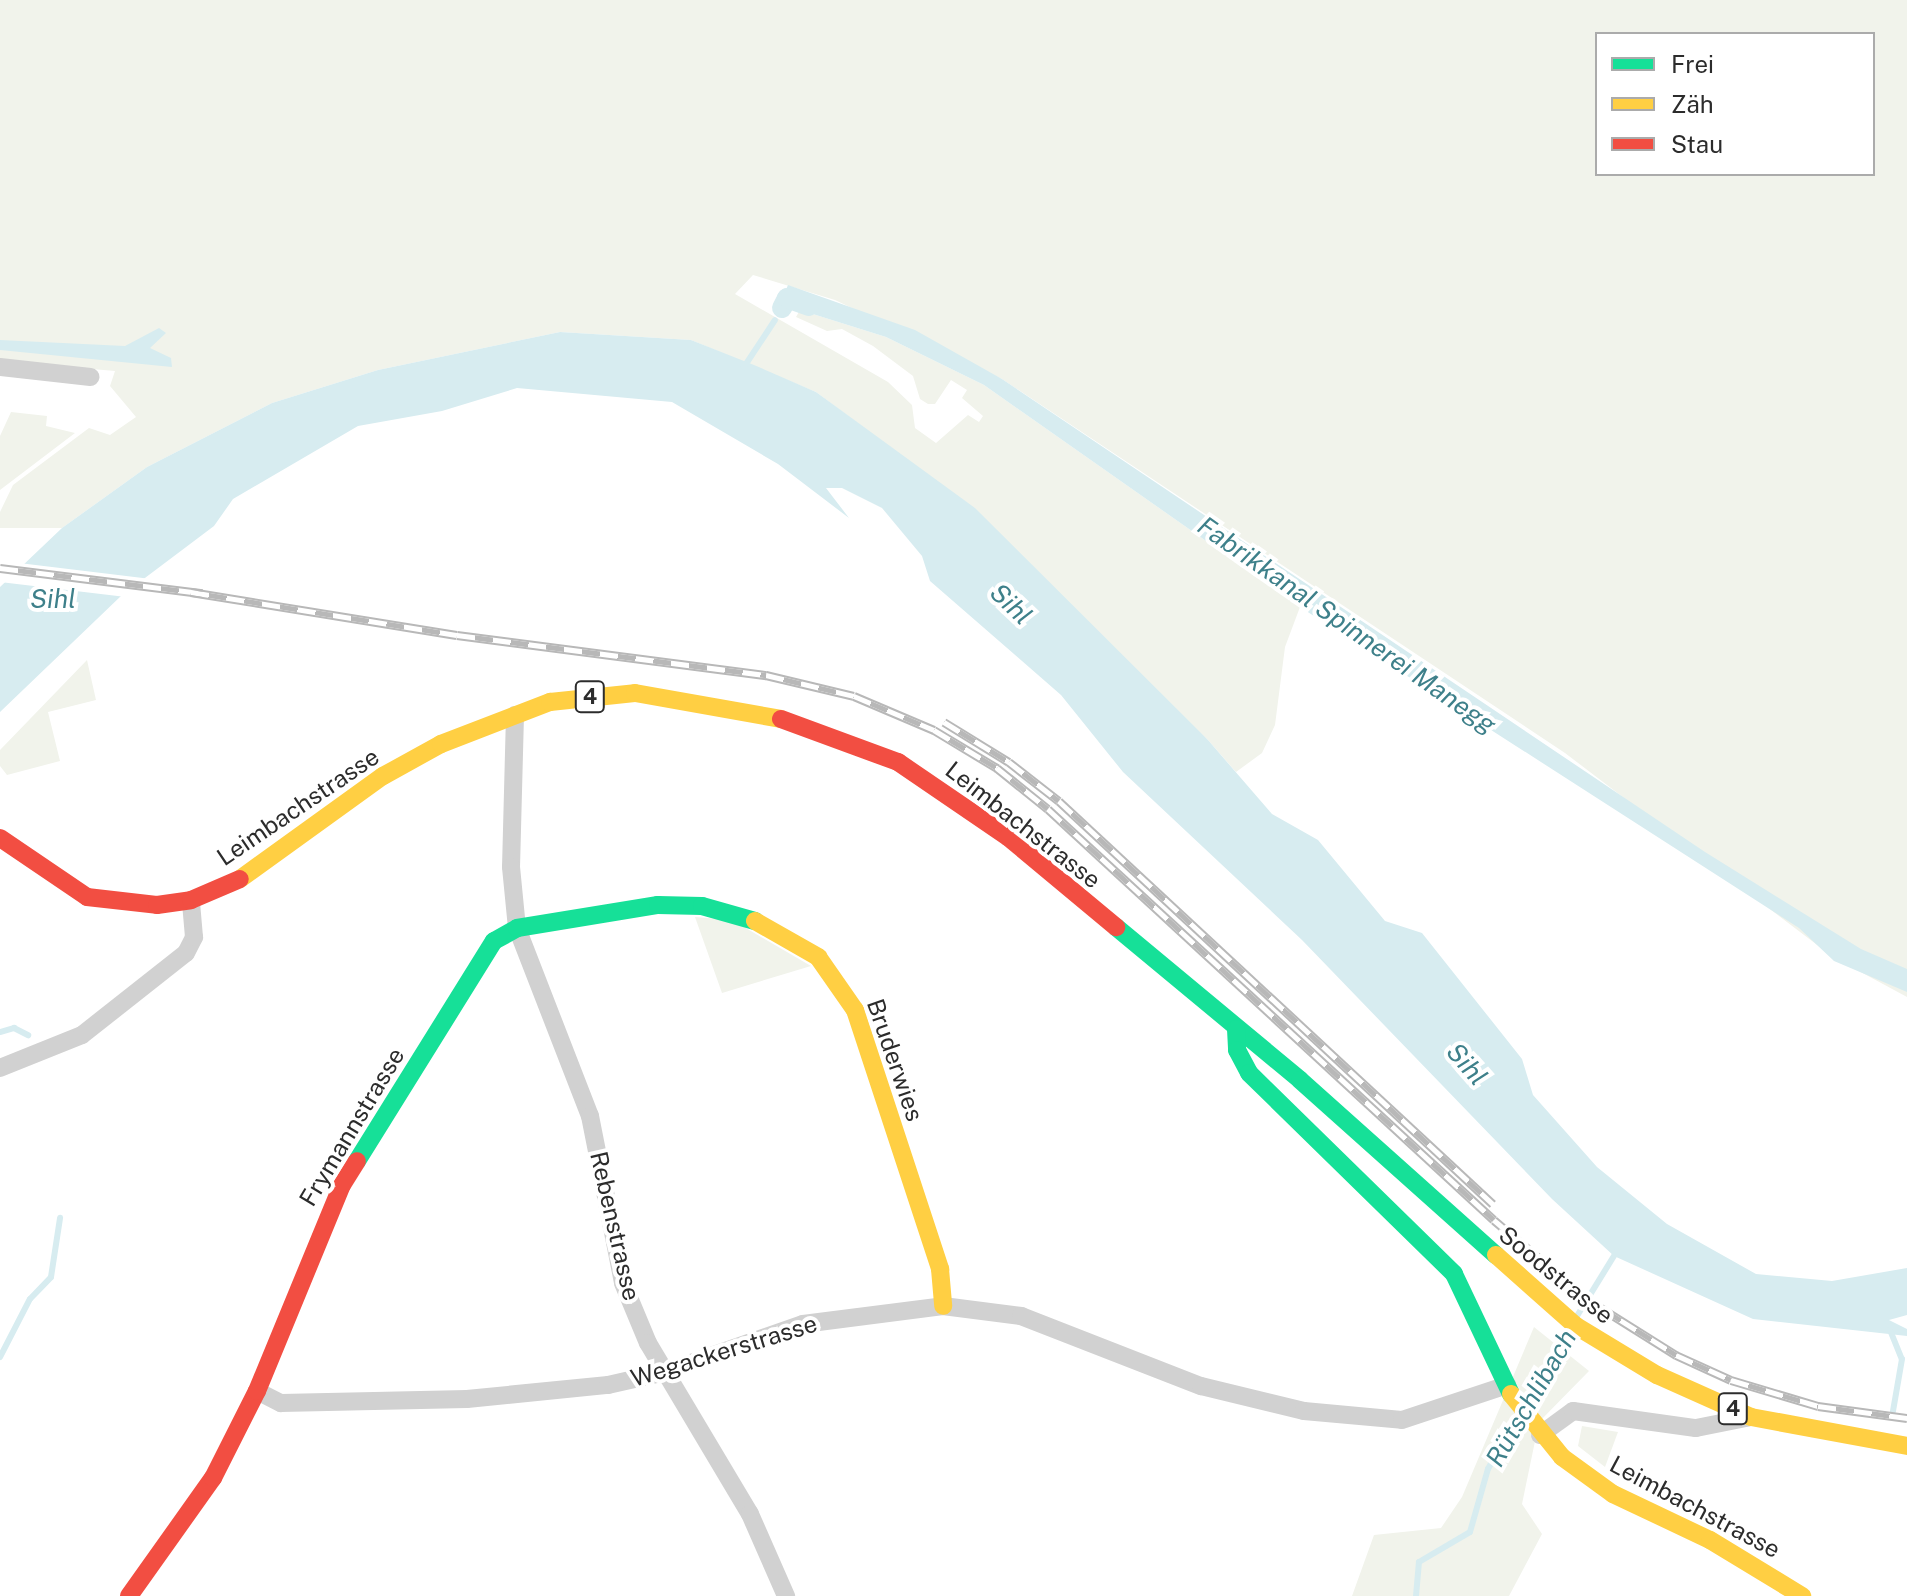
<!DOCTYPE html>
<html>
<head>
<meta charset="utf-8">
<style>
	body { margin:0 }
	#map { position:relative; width:1907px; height:1596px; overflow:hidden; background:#fff; font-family:"Public Sans",sans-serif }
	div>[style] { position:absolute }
	.green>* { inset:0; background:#f1f3eb }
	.water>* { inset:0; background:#d7ecf0 }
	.pier>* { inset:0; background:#fff }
	.stream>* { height:6px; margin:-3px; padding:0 3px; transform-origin:3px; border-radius:3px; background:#d7ecf0 }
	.canal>* { height:20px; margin:-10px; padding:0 10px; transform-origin:10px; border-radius:10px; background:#d7ecf0 }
	.street>* { height:18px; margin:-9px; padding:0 9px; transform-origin:9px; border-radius:9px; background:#d1d1d1 }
	.fast>* { height:18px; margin:-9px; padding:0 9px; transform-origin:9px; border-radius:9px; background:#16e098 }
	.slow>* { height:18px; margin:-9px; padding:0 9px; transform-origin:9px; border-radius:9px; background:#ffcf43 }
	.jam>* { height:18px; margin:-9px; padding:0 9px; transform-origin:9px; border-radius:9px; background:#f24e42 }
	.rail>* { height:9px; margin-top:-4.5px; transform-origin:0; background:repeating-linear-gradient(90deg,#fff 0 18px,#b8b8b8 0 36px); box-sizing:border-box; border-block:2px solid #b8b8b8 }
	span { translate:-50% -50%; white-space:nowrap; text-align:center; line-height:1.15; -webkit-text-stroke:8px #fff; paint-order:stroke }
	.shield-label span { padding:2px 6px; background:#fff; border:2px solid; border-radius:6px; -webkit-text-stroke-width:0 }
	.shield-label { font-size:22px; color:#2c2c2c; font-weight:700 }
	.street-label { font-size:24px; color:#2c2c2c }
	.water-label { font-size:26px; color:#3e808a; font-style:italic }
	.legend { position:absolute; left:1595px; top:32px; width:280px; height:144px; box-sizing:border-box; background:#fff; border:2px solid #ababab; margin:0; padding:10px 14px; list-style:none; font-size:24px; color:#2c2c2c }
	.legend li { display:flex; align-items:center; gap:16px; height:40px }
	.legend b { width:40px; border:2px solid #ababab }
</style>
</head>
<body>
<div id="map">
	<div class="green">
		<i style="clip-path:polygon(evenodd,0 0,1907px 0,1907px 997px,1833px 957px,1565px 753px,1002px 379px,835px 300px,753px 275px,735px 294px,888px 382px,912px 405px,915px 428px,936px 443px,968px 415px,979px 422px,983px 416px,962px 398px,967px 390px,951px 380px,935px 404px,928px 404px,920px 399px,913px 376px,873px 346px,842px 329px,827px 331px,796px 317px,800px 310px,886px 337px,984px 385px,1300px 607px,1285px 647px,1275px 725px,1262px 753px,1236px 772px,1208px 740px,887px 445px,816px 392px,691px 340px,560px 332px,378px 370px,272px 403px,147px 467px,62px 528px,0 528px,0 512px,13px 485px,89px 428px,110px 435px,136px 417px,110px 386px,115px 371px,0 361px,0 0,1597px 34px,1873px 34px,1873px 174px,1597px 174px,1597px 34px)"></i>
		<i style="clip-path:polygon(11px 412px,47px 416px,46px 426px,75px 433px,0 490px,0 436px)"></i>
		<i style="clip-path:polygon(87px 660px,96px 700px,48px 712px,60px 761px,7px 775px,0 766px,0 750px)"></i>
		<i style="clip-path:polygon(695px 917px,732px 920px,811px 966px,722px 993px)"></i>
		<i style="clip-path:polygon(1534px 1327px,1589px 1371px,1539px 1422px,1522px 1504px,1542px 1534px,1509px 1596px,1352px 1596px,1374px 1535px,1441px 1528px,1462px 1497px)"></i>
		<i style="clip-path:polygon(1582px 1426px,1618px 1432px,1605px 1467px,1578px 1446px)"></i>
	</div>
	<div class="water">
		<i style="clip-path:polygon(788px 285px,915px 330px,1002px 379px,1705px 852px,1861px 949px,1907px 969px,1907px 992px,1834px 961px,1799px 928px,1300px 607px,984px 385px,886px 337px,800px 310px,799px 305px,781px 301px)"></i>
		<i style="clip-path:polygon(159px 328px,166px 333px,150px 348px,171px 358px,172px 367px,0 350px,0 340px,125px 346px)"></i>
		<i style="clip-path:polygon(560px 332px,691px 340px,754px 365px,816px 392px,975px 508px,1208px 740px,1272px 814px,1318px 840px,1385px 921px,1422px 933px,1522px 1059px,1533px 1095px,1597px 1167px,1667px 1224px,1756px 1274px,1832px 1281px,1907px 1268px,1907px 1315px,1889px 1320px,1907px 1329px,1907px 1336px,1753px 1319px,1614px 1256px,1552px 1199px,1302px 940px,1123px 772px,1061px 695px,930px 581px,922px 556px,882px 508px,842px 488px,826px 488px,849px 518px,778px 464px,672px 402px,517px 388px,442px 411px,358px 426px,233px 499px,214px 526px,121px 596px,0 712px,0 587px,62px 528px,147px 467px,272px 403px,378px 370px)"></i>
	</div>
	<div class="pier">
		<i style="clip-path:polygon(19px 563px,151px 579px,126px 597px,0 582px)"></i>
	</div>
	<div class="stream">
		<i style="left:744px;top:367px;width:56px;rotate:-56.6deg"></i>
		<i style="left:0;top:1032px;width:15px;rotate:-16deg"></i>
		<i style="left:14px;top:1028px;width:16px;rotate:27deg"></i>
		<i style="left:1577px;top:1316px;width:76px;rotate:-58.4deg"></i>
		<i style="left:1890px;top:1330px;width:31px;rotate:68deg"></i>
		<i style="left:1902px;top:1359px;width:53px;rotate:99.8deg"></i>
		<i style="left:0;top:1357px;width:65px;rotate:-62.7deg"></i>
		<i style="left:30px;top:1299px;width:30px;rotate:-46deg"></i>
		<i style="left:51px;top:1277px;width:60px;rotate:-81.3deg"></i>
		<i style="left:1525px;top:1402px;width:85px;rotate:-58.9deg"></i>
		<i style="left:1416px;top:1596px;width:34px;rotate:-85deg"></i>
		<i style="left:1419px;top:1562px;width:59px;rotate:-30.5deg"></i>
		<i style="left:1470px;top:1532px;width:66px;rotate:-74.1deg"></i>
		<i style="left:1488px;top:1469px;width:62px;rotate:-60.9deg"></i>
	</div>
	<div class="canal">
		<i style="left:782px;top:308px;width:11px;rotate:-63deg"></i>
		<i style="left:787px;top:298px;width:23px;rotate:20deg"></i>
	</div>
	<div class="street">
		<i style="left:0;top:367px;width:91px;rotate:6.3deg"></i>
		<i style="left:515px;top:715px;width:152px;rotate:91.5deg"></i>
		<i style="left:511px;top:867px;width:61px;rotate:84.4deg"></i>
		<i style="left:517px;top:928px;width:202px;rotate:68.8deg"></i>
		<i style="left:590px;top:1116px;width:170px;rotate:78.8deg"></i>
		<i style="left:623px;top:1283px;width:65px;rotate:67.4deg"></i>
		<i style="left:648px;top:1343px;width:199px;rotate:59.2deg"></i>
		<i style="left:750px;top:1514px;width:90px;rotate:66.3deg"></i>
		<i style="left:0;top:1068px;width:88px;rotate:-21.9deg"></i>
		<i style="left:82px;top:1035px;width:132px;rotate:-38.3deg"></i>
		<i style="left:186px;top:953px;width:18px;rotate:-63deg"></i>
		<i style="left:194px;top:937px;width:37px;rotate:-95deg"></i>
		<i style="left:257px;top:1391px;width:27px;rotate:27deg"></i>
		<i style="left:281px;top:1403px;width:186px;rotate:-1.2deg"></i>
		<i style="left:467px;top:1399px;width:142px;rotate:-5.7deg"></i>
		<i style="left:608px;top:1385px;width:58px;rotate:-12.8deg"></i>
		<i style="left:665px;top:1372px;width:146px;rotate:-19.2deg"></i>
		<i style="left:803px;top:1324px;width:141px;rotate:-7.3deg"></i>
		<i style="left:943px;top:1306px;width:79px;rotate:7.3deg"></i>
		<i style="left:1021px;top:1316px;width:193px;rotate:21.3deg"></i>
		<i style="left:1201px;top:1386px;width:106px;rotate:13.6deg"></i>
		<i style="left:1304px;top:1411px;width:98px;rotate:5.2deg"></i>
		<i style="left:1402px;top:1420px;width:111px;rotate:-18.4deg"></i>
		<i style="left:1540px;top:1435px;width:41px;rotate:-36deg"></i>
		<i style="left:1573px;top:1411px;width:124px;rotate:7.9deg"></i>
		<i style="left:1696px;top:1428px;width:56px;rotate:-11.3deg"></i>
	</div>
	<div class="fast">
		<i style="left:1116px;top:927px;width:239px;rotate:39.7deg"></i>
		<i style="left:1300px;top:1080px;width:263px;rotate:41.8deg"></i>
		<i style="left:1236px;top:1029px;width:21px;rotate:87deg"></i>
		<i style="left:1237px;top:1050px;width:26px;rotate:62deg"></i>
		<i style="left:1249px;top:1073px;width:287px;rotate:44.4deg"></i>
		<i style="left:1454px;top:1274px;width:133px;rotate:64.6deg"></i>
		<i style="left:357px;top:1161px;width:259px;rotate:-58.1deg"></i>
		<i style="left:494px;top:941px;width:26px;rotate:-29deg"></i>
		<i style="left:517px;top:928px;width:143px;rotate:-9.3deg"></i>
		<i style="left:658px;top:905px;width:44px;rotate:1.3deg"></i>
		<i style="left:702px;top:906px;width:55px;rotate:15.8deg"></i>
	</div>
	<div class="slow">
		<i style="left:240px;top:879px;width:176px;rotate:-35.8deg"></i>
		<i style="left:383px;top:776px;width:66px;rotate:-28.9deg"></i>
		<i style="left:441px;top:744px;width:117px;rotate:-21.1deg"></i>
		<i style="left:550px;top:702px;width:85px;rotate:-6deg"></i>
		<i style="left:635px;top:693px;width:148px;rotate:10.1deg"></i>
		<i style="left:755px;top:921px;width:73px;rotate:29.7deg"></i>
		<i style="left:818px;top:957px;width:65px;rotate:55.1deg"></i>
		<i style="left:855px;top:1010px;width:273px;rotate:71.8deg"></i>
		<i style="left:940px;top:1269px;width:37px;rotate:85deg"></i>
		<i style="left:1496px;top:1255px;width:107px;rotate:41.6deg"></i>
		<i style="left:1576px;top:1326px;width:95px;rotate:31.2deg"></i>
		<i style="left:1657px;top:1375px;width:103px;rotate:24.1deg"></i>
		<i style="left:1751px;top:1417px;width:159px;rotate:10.5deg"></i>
		<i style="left:1511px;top:1394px;width:81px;rotate:51deg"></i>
		<i style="left:1562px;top:1457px;width:63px;rotate:36deg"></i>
		<i style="left:1613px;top:1494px;width:107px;rotate:25.4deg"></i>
		<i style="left:1710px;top:1540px;width:108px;rotate:31.3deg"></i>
	</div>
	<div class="jam">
		<i style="left:781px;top:719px;width:125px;rotate:20.2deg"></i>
		<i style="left:898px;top:762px;width:133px;rotate:34.3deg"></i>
		<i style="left:1008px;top:837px;width:141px;rotate:39.8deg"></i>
		<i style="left:0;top:838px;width:105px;rotate:34.1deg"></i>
		<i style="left:87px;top:897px;width:70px;rotate:6.5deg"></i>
		<i style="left:157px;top:905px;width:34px;rotate:-8deg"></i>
		<i style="left:191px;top:900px;width:53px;rotate:-23.2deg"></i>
		<i style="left:129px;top:1596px;width:145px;rotate:-54.6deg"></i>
		<i style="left:213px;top:1478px;width:97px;rotate:-63.2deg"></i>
		<i style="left:257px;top:1391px;width:223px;rotate:-67.6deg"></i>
		<i style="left:342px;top:1185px;width:28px;rotate:-58deg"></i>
	</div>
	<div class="rail">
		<i style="left:0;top:568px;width:204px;rotate:7.1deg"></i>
		<i style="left:191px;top:592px;width:269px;rotate:9.2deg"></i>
		<i style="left:457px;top:635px;width:312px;rotate:7.4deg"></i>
		<i style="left:766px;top:675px;width:90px;rotate:13.4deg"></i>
		<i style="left:854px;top:696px;width:87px;rotate:23deg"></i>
		<i style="left:934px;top:730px;width:74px;rotate:31.1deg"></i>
		<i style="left:997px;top:768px;width:65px;rotate:38.8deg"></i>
		<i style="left:1048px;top:809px;width:606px;rotate:42.66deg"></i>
		<i style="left:1494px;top:1220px;width:126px;rotate:40.2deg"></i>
		<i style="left:1590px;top:1301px;width:102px;rotate:32.1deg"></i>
		<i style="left:1676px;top:1355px;width:60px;rotate:24.4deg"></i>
		<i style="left:1731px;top:1380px;width:91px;rotate:16.6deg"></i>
		<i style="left:1818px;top:1406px;width:90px;rotate:7.7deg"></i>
		<i style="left:944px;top:722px;width:76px;rotate:31.6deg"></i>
		<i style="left:1009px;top:762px;width:63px;rotate:38deg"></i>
		<i style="left:1059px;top:801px;width:592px;rotate:42.88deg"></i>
	</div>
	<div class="shield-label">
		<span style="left:590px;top:697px">4</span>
		<span style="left:1733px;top:1409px">4</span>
	</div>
	<div class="street-label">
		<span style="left:298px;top:807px;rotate:-34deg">Leimbachstrasse</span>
		<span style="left:1023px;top:825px;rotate:38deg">Leimbachstrasse</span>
		<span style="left:895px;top:1060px;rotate:71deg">Bruderwies</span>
		<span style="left:352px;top:1127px;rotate:-59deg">Frymannstrasse</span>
		<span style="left:615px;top:1226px;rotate:77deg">Rebenstrasse</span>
		<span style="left:1556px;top:1275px;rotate:39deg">Soodstrasse</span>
		<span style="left:724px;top:1351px;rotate:-17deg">Wegackerstrasse</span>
		<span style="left:1695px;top:1507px;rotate:28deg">Leimbachstrasse</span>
	</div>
	<div class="water-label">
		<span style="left:53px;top:599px">Sihl</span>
		<span style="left:1011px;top:604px;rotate:44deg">Sihl</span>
		<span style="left:1347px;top:625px;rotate:35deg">Fabrikkanal Spinnerei Manegg</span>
		<span style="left:1467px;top:1064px;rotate:49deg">Sihl</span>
		<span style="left:1531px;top:1398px;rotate:-60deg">Rütschlibach</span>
	</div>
	<ul class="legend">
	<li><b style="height:10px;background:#16e098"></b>Frei</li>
	<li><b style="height:10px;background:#ffcf43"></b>Zäh</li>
	<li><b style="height:10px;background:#f24e42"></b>Stau</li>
	</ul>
</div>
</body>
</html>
